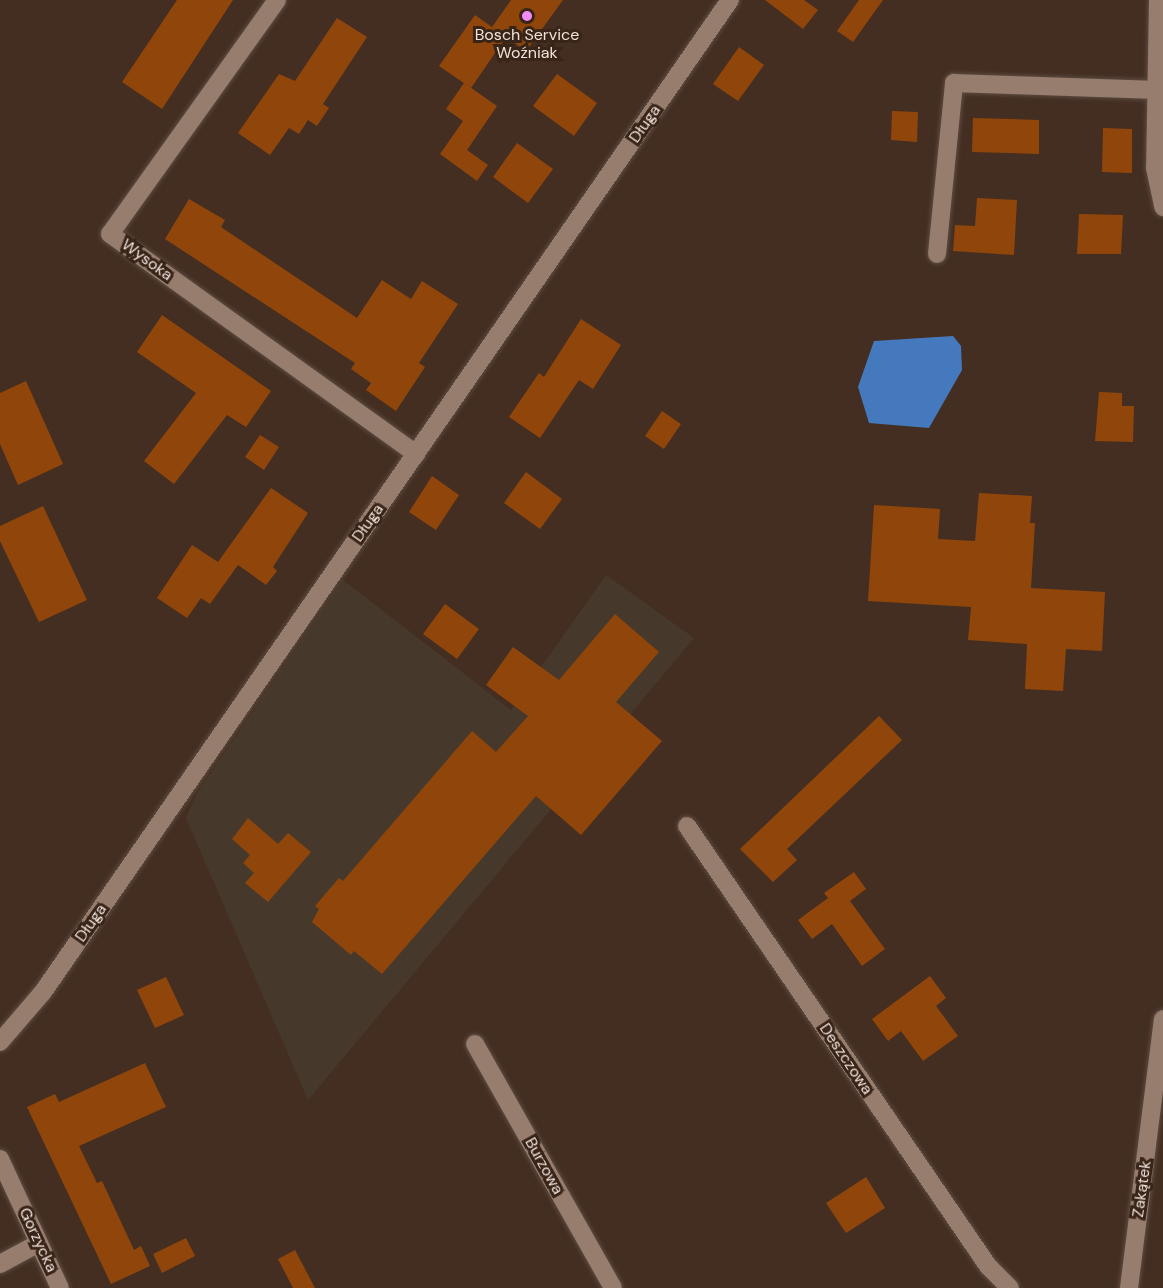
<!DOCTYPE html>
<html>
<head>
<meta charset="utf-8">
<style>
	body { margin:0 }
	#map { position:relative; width:1163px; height:1288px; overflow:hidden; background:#442e22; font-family:"DM Sans",sans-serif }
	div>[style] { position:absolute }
	.industrial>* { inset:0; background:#46392b }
	.water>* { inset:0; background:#447abd }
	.building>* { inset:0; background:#90460a }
	.roads { filter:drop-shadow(0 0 2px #5d4b40) drop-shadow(0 0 2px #5d4b40) }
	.minor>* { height:18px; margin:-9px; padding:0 9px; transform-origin:9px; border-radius:9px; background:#967d6e }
	.dots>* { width:16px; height:16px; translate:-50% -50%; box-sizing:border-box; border:3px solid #392418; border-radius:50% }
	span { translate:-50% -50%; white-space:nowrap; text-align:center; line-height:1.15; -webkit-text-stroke:6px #392418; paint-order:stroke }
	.poi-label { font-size:16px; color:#f0e2da }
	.street-label { font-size:16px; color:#f0e2da }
</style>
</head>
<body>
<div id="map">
	<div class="industrial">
		<i style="clip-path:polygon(606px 575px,694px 638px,308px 1100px,186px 818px,197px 793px,343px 580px,511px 710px)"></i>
	</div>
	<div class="water">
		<i style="clip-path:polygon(953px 336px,961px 346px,962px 370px,929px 428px,869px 423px,858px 387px,874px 341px)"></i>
	</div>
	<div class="building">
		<i style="clip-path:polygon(177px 0,233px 0,162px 109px,122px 82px)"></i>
		<i style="clip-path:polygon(511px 0,563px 0,526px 51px,492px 27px)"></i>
		<i style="clip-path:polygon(765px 0,804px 0,818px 10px,803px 29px)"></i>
		<i style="clip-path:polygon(859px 0,883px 0,853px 42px,837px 31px)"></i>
		<i style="clip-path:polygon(475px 15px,506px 37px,471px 88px,439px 66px)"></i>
		<i style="clip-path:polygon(337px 18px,367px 37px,323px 104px,329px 108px,317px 126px,308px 120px,299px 134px,289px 128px,270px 155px,238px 133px,279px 74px,295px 81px)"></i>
		<i style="clip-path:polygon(739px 47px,764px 65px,738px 101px,713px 84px)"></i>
		<i style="clip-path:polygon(557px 74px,597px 103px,574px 136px,533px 106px)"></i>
		<i style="clip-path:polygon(464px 83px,497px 106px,467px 150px,488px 165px,477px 181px,440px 154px,463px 121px,446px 109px)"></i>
		<i style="clip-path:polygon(892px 111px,918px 112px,917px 142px,891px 140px)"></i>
		<i style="clip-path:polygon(973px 118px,1039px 120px,1039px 154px,972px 152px)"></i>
		<i style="clip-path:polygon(1103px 128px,1132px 129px,1132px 173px,1102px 172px)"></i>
		<i style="clip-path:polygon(517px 143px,553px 169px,528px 203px,493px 177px)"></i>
		<i style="clip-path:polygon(977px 198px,1017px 200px,1014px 255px,953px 251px,955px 225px,975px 226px)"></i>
		<i style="clip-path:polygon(189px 199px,225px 220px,221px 227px,357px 318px,382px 280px,411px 299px,422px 281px,458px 304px,419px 363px,425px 367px,396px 411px,366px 390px,371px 383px,351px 369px,355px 363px,165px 239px)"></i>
		<i style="clip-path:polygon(1079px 214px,1123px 215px,1121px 254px,1077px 254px)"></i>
		<i style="clip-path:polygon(162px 315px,271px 391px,246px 427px,227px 415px,174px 484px,144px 461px,196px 393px,137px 352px)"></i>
		<i style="clip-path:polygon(581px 319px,621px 345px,593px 389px,579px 380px,540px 438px,509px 417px,539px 373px,544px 377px)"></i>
		<i style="clip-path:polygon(26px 381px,63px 464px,18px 485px,0 444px,0 393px)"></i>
		<i style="clip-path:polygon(1099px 392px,1122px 393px,1122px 406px,1134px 406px,1133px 442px,1095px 441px)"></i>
		<i style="clip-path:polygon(662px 411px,681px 424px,664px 449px,645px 436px)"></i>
		<i style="clip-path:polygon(260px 435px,279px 447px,264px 470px,245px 457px)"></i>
		<i style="clip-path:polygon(526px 472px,562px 499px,540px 529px,504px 503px)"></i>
		<i style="clip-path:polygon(432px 476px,459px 495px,436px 530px,409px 512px)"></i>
		<i style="clip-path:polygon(271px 488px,308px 513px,273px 567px,277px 571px,266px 585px,238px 565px,210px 604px,201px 598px,187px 618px,157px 598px,192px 545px,218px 562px)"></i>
		<i style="clip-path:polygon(979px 493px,1032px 496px,1030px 523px,1035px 523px,1031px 588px,1105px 592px,1102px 651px,1066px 649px,1063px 691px,1025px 689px,1027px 644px,968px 640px,971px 607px,868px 601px,874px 505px,940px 509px,938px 539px,975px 541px)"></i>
		<i style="clip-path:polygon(43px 506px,87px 600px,39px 622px,0 541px,0 526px)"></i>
		<i style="clip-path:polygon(445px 604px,479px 629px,457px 659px,423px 634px)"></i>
		<i style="clip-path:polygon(615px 614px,659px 652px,616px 702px,662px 741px,581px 835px,536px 796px,382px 974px,354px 951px,351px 955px,312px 922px,319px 909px,315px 906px,339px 878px,343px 881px,472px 731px,496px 752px,528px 716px,486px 685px,513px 647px,559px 680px)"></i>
		<i style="clip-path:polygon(879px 716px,902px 740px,787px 849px,797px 860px,773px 882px,740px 849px)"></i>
		<i style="clip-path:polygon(248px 818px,278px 844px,288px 833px,311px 852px,268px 902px,245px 883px,254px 873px,243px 863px,250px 855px,232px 839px)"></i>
		<i style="clip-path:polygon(854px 872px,866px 889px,850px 901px,885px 949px,862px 966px,832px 924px,812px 939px,798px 920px,828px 898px,824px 893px)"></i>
		<i style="clip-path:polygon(930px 976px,946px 998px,936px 1006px,958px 1036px,923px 1061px,901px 1031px,888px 1041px,872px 1019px)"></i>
		<i style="clip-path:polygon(166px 977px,184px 1015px,155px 1028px,137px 990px)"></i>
		<i style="clip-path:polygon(145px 1063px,166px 1107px,79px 1146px,97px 1183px,102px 1181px,134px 1250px,141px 1246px,150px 1266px,111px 1284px,27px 1107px,55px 1094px,59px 1102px)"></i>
		<i style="clip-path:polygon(866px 1177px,885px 1208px,846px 1233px,826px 1203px)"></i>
		<i style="clip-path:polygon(186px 1238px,195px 1256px,162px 1273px,153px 1254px)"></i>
		<i style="clip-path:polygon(295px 1250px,315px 1288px,293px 1288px,278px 1259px)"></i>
	</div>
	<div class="roads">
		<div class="minor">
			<i style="left:277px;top:0;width:287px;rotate:125.5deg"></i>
			<i style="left:110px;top:234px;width:377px;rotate:35.7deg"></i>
			<i style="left:1158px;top:0;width:168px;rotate:91deg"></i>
			<i style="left:1155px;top:168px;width:40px;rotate:78deg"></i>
			<i style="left:937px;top:254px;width:172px;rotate:-84.3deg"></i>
			<i style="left:954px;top:83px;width:202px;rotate:2deg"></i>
			<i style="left:687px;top:826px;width:533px;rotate:55.62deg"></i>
			<i style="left:988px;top:1266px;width:31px;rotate:45deg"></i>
			<i style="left:0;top:1042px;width:66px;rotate:-49.3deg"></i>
			<i style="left:43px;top:992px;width:1207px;rotate:-55.3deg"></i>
			<i style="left:475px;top:1044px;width:280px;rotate:60.5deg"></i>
			<i style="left:0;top:1159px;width:142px;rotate:65.1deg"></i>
			<i style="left:0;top:1264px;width:44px;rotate:-28.3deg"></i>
			<i style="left:1129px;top:1288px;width:271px;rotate:-82.8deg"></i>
		</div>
	</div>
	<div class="dots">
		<i style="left:527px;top:16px;background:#f18af4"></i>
	</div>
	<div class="poi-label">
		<span style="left:527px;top:44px">Bosch Service<br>Woźniak</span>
	</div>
	<div class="street-label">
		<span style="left:645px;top:124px;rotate:-55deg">Długa</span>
		<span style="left:147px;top:260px;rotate:36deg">Wysoka</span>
		<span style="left:368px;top:523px;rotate:-55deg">Długa</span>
		<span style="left:91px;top:923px;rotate:-55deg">Długa</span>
		<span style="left:846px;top:1059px;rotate:56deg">Deszczowa</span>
		<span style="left:544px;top:1166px;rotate:61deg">Burzowa</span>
		<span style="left:1142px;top:1189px;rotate:-82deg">Zakątek</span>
		<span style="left:38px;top:1240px;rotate:65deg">Gorzycka</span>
	</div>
</div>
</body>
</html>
